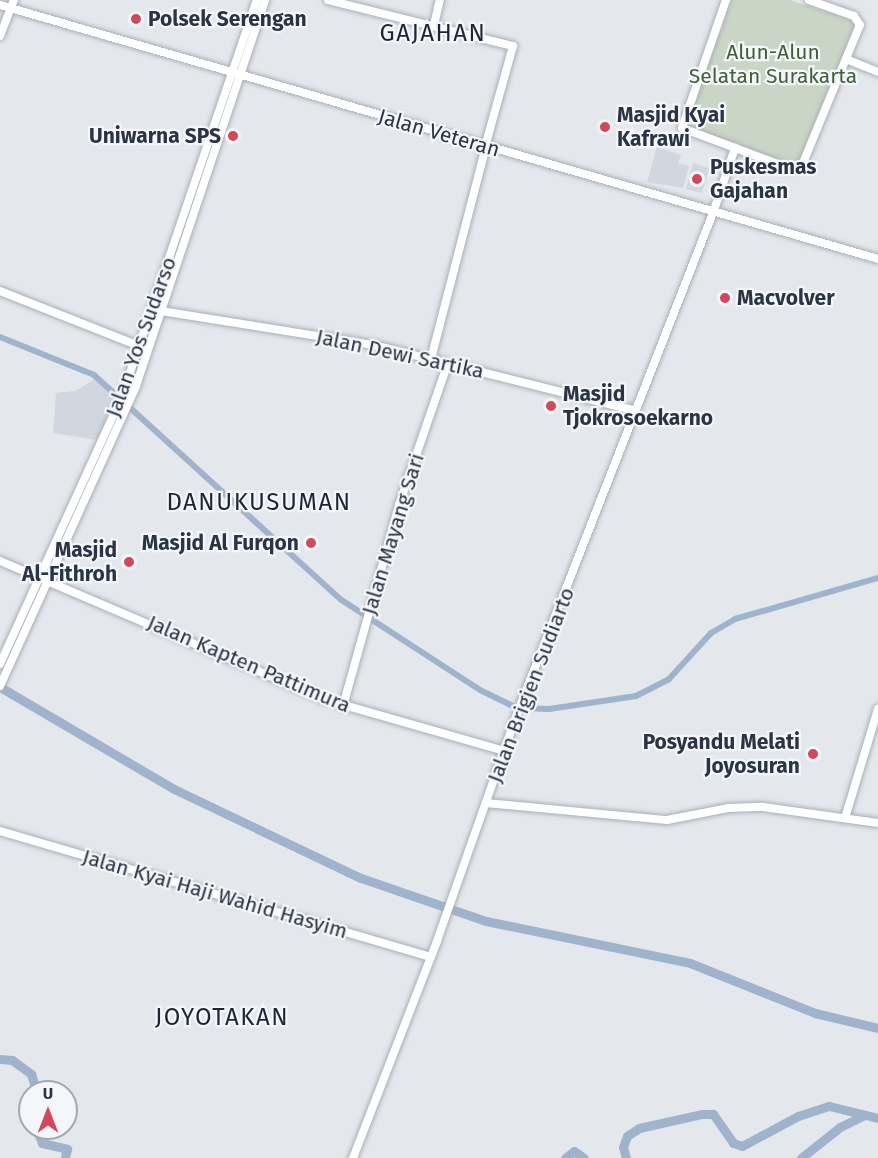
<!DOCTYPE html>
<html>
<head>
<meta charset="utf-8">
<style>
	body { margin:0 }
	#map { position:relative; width:878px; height:1158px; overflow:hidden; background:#e4e7ec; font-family:"Fira Sans",sans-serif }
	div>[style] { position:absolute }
	.built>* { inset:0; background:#d2d6de }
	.green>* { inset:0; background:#c9d6c5 }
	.canal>* { height:6px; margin:-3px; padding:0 3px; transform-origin:3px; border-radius:3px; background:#9fb4cc }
	.river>* { height:9px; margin:-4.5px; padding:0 4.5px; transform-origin:4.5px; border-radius:4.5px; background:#9fb4cc }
	.roads { filter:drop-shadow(0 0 2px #a9aeb7) drop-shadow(0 0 2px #a9aeb7) }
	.secondary>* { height:8px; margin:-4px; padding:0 4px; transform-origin:4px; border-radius:4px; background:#fff }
	.primary>* { height:8px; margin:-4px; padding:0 4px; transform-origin:4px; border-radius:4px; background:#fff }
	.dots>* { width:16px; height:16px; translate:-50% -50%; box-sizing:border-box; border:3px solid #f4f6f9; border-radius:50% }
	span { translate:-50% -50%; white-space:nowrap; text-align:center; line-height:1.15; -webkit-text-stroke:4.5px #f4f6f9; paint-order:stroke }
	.poi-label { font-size:21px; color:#2b3445; font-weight:700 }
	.left { translate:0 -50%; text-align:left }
	.right { translate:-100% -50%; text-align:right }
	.park-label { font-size:21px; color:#3f6138 }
	.street-label { font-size:21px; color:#2b3445 }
	.quarter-label { font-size:24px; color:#1d2536; letter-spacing:1.5px }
	.north { position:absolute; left:18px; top:1080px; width:60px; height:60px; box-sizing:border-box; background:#f4f6f9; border:2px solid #a4a8b1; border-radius:50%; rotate:0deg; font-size:16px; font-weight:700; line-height:24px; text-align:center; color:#2b3445 }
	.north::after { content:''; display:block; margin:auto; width:21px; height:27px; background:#d1495b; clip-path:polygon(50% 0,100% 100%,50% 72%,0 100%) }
</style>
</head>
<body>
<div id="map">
	<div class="built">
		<i style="clip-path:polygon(657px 147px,681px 155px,678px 163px,689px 166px,683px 188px,647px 182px)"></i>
		<i style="clip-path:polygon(693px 163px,709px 168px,702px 193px,686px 189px)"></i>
		<i style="clip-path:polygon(95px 379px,114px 393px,115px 400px,97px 440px,53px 433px,56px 393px,75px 391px)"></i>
	</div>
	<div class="green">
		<i style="clip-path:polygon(732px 0,790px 0,856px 22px,797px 166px,685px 126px)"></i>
	</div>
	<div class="canal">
		<i style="left:0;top:337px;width:101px;rotate:22deg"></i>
		<i style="left:94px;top:375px;width:333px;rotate:42.3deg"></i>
		<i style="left:340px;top:599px;width:167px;rotate:33deg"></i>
		<i style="left:480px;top:690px;width:41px;rotate:25.9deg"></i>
		<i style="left:517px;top:708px;width:32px;rotate:2deg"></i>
		<i style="left:549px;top:709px;width:88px;rotate:-8.5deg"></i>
		<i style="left:636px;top:696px;width:37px;rotate:-27deg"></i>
		<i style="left:669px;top:679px;width:62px;rotate:-47.6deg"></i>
		<i style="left:711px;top:633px;width:28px;rotate:-30deg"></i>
		<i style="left:735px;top:619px;width:149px;rotate:-16deg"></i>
	</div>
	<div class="river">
		<i style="left:0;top:687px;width:202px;rotate:30.4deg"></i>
		<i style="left:174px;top:789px;width:207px;rotate:25.5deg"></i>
		<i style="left:361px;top:878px;width:132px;rotate:19deg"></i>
		<i style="left:486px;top:921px;width:208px;rotate:11.6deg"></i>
		<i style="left:690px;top:963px;width:135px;rotate:21.8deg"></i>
		<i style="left:815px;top:1013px;width:65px;rotate:13.4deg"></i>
		<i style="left:0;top:1059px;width:12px;rotate:5deg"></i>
		<i style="left:12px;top:1060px;width:24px;rotate:36deg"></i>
		<i style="left:31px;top:1074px;width:19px;rotate:72deg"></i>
		<i style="left:36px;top:1128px;width:16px;rotate:68deg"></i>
		<i style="left:42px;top:1143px;width:26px;rotate:13deg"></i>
		<i style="left:67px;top:1149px;width:9px;rotate:103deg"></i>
		<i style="left:565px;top:1158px;width:11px;rotate:-38deg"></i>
		<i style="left:574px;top:1151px;width:12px;rotate:35deg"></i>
		<i style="left:626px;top:1158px;width:11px;rotate:-105deg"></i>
		<i style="left:623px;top:1147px;width:12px;rotate:-70deg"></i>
		<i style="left:627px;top:1136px;width:14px;rotate:-34deg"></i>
		<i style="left:639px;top:1128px;width:65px;rotate:-12.5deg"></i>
		<i style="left:702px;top:1114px;width:11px"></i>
		<i style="left:713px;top:1114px;width:35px;rotate:55deg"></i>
		<i style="left:733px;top:1143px;width:9px;rotate:18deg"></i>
		<i style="left:742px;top:1146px;width:64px;rotate:-28.2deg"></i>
		<i style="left:798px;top:1116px;width:33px;rotate:-18deg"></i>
		<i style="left:829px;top:1106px;width:50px;rotate:13.8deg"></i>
		<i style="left:801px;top:1158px;width:50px;rotate:-38.5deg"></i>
		<i style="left:840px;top:1127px;width:28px;rotate:-26deg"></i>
	</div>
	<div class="roads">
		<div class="secondary">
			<i style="left:328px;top:0;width:191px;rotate:14deg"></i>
			<i style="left:513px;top:46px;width:105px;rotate:105.5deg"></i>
			<i style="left:726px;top:0;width:135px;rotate:109deg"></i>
			<i style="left:682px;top:128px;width:116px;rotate:20.6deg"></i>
			<i style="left:791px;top:169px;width:13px;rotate:-27deg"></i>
			<i style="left:803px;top:163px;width:149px;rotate:-67.6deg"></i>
			<i style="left:860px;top:25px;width:11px;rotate:-124deg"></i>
			<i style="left:854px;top:16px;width:48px;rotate:-160.4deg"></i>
			<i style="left:434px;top:25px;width:26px;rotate:-77deg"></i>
			<i style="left:0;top:36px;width:39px;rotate:-69deg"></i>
			<i style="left:846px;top:59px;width:35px;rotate:22deg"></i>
			<i style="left:713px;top:213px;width:69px;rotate:-71.3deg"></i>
			<i style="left:0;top:291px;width:155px;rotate:21.6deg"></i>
			<i style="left:161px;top:311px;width:216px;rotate:9.1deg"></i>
			<i style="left:374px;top:345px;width:270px;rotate:14.1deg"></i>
			<i style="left:431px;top:359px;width:219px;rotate:-75.5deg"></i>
			<i style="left:0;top:561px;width:351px;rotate:23.1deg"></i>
			<i style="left:323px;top:699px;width:188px;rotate:16deg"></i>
			<i style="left:343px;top:706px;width:209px;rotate:-74.4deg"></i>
			<i style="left:399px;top:505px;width:150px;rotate:-71deg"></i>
			<i style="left:486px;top:803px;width:182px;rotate:5.4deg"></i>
			<i style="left:667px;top:820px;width:62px;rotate:-11.1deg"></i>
			<i style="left:728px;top:808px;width:35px;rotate:-2deg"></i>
			<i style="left:763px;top:807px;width:116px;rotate:7.9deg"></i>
			<i style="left:845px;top:818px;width:114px;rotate:-73.2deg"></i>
			<i style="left:0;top:831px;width:448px;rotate:16.3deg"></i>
		</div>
		<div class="primary">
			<i style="left:0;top:5px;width:914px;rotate:16.13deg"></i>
			<i style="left:0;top:664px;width:291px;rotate:-65.5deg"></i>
			<i style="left:121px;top:399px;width:422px;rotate:-71.2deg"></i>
			<i style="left:0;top:686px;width:329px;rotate:-65.6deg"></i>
			<i style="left:136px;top:386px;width:407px;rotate:-71.5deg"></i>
			<i style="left:353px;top:1158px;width:233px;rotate:-68.8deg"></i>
			<i style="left:437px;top:941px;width:244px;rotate:-70.6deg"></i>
			<i style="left:518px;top:711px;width:535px;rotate:-68.62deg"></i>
		</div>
	</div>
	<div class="dots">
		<i style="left:136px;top:19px;background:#d1495b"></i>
		<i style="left:605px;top:127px;background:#d1495b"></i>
		<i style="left:233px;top:136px;background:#d1495b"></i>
		<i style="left:697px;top:179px;background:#d1495b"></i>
		<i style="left:725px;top:298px;background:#d1495b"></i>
		<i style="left:551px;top:406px;background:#d1495b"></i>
		<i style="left:311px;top:543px;background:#d1495b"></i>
		<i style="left:129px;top:562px;background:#d1495b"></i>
		<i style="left:813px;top:754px;background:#d1495b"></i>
	</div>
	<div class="poi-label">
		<span class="left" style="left:148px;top:19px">Polsek Serengan</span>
		<span class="left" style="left:617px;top:127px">Masjid Kyai<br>Kafrawi</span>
		<span class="right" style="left:221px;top:136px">Uniwarna SPS</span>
		<span class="left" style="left:710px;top:179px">Puskesmas<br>Gajahan</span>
		<span class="left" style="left:737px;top:298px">Macvolver</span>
		<span class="left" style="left:563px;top:406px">Masjid<br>Tjokrosoekarno</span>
		<span class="right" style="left:299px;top:543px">Masjid Al Furqon</span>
		<span class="right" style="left:117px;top:562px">Masjid<br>Al-Fithroh</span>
		<span class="right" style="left:800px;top:754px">Posyandu Melati<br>Joyosuran</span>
	</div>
	<div class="park-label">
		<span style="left:773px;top:64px">Alun-Alun<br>Selatan Surakarta</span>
	</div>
	<div class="street-label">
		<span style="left:439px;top:133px;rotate:16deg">Jalan Veteran</span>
		<span style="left:141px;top:337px;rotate:-70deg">Jalan Yos Sudarso</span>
		<span style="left:400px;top:354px;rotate:12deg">Jalan Dewi Sartika</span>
		<span style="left:393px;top:534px;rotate:-73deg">Jalan Mayang Sari</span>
		<span style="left:249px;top:664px;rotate:23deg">Jalan Kapten Pattimura</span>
		<span style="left:531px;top:685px;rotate:-69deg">Jalan Brigjen Sudiarto</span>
		<span style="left:215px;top:894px;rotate:16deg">Jalan Kyai Haji Wahid Hasyim</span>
	</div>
	<div class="quarter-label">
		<span style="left:433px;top:34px">GAJAHAN</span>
		<span style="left:259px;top:503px">DANUKUSUMAN</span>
		<span style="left:222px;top:1018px">JOYOTAKAN</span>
	</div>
	<div class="north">U</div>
</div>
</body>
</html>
